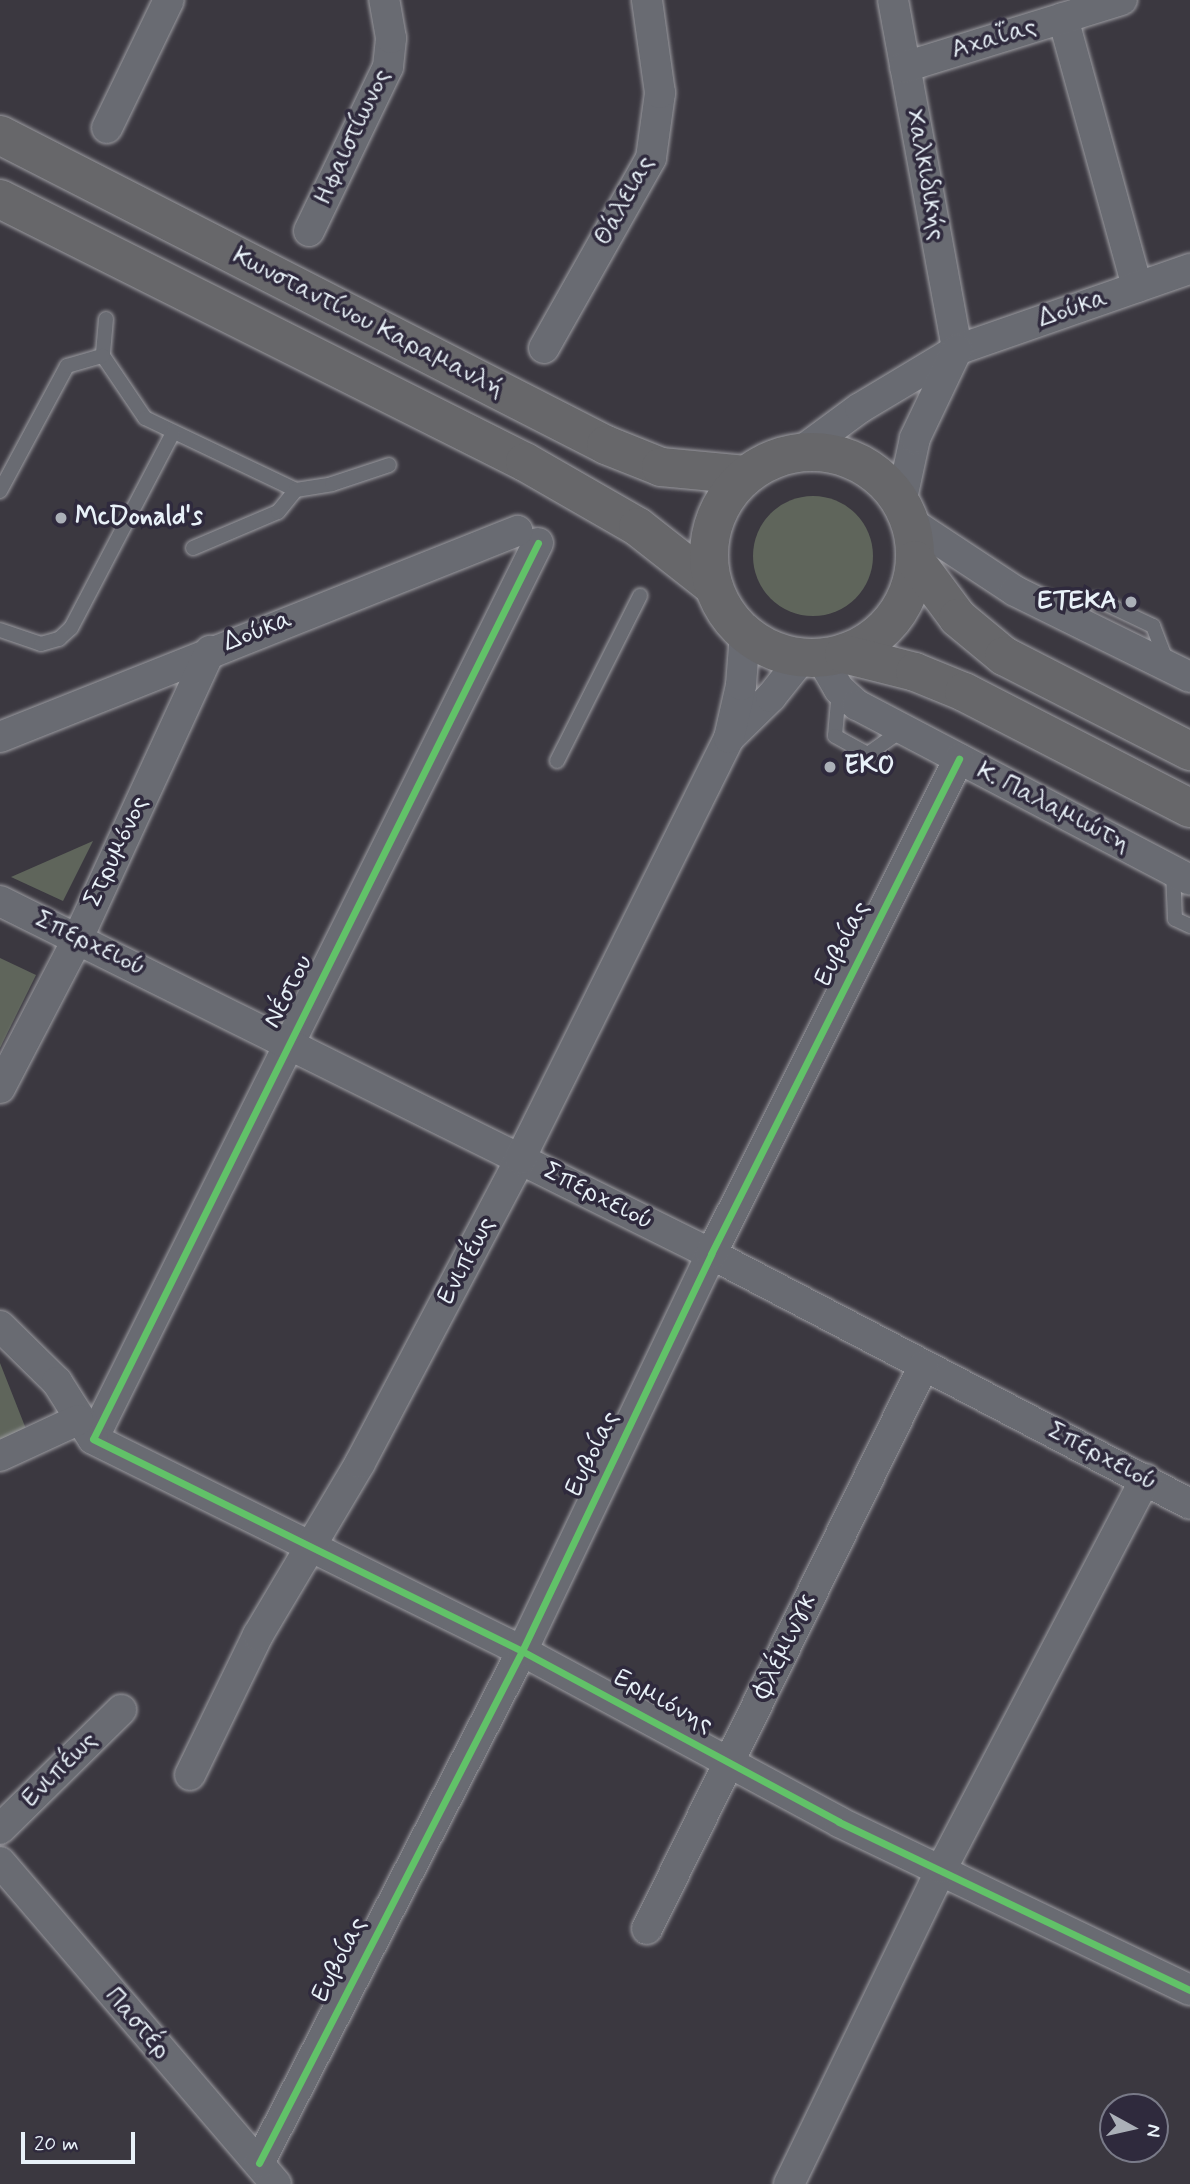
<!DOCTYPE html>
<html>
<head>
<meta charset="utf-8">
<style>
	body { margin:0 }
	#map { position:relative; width:1190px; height:2184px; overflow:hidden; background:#3b3840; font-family:Mynerve,sans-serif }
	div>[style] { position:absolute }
	.green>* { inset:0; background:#5f655b }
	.round { border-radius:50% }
	.roads { filter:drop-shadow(0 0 2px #9d9da2) drop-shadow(0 0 2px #9d9da2) }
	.lane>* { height:14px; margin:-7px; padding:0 7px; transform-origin:7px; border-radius:7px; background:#696b72 }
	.street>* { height:30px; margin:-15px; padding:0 15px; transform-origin:15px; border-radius:15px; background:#696b72 }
	.primary>* { height:38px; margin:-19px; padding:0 19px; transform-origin:19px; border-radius:19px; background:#67676a }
	.primary>.ring { margin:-19px; padding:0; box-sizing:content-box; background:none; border:38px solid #67676a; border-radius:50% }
	.cycleway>* { height:7px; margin:-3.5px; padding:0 3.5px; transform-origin:3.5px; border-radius:3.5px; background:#61c268 }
	.dots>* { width:19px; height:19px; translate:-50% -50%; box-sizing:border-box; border:4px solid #2f2a3d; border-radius:50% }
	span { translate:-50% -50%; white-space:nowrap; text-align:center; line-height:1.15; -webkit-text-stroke:7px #2f2a3d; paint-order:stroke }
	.street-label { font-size:26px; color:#e8f1f8 }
	.poi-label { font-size:26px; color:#e8f1f8; font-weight:700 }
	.left { translate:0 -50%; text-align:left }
	.right { translate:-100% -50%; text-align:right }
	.north { position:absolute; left:1099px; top:2093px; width:70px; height:70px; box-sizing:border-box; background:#2f2a3d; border:2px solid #797a88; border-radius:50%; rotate:98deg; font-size:19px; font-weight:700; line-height:28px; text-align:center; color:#e8f1f8 }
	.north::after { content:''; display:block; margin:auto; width:24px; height:32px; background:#abb0b8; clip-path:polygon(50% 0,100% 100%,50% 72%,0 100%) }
	.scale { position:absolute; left:21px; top:2132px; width:114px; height:32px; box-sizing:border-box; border:4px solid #e8f1f8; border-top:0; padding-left:9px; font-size:21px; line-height:24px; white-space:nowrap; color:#e8f1f8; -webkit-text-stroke:5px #2f2a3d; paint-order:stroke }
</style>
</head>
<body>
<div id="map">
	<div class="green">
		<i class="round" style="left:753px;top:496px;width:120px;height:120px"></i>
		<i style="clip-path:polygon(93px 841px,63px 901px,11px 877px)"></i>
		<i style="clip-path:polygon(0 958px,36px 975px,0 1048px)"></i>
		<i style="clip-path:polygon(0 1363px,26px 1429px,0 1441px)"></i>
	</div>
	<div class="roads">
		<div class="lane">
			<i style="left:106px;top:319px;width:37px;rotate:95deg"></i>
			<i style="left:103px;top:356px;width:75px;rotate:55.9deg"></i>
			<i style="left:145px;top:418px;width:167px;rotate:25.5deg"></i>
			<i style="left:296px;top:490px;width:36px;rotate:-9deg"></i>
			<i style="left:332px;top:484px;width:60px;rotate:-18.4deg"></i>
			<i style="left:0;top:491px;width:142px;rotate:-61.8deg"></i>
			<i style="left:67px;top:366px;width:37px;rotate:-16deg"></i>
			<i style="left:193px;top:548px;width:92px;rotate:-23deg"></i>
			<i style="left:278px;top:512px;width:28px;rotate:-51deg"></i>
			<i style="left:1057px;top:605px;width:41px;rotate:-7deg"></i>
			<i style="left:1098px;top:600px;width:61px;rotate:25.3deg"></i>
			<i style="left:1153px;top:626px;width:39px;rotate:69deg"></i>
			<i style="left:0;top:630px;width:43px;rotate:18.9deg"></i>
			<i style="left:41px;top:644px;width:19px;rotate:-16deg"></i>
			<i style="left:59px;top:639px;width:16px;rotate:-43deg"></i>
			<i style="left:71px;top:628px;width:220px;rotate:-62.4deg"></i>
			<i style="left:839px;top:690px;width:46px;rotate:95deg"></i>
			<i style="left:835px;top:736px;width:38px;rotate:29deg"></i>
			<i style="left:868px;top:754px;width:42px;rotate:-35.2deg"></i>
			<i style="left:557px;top:761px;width:185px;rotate:-63.3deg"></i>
			<i style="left:1173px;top:871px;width:48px;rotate:87.6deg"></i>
			<i style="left:1175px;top:919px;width:17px;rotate:25deg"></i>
		</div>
		<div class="street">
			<i style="left:893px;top:0;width:356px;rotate:79.6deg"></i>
			<i style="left:1063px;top:18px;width:279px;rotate:74.6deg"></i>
			<i style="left:905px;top:67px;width:227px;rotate:-17.2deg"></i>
			<i style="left:107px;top:128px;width:142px;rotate:-64.2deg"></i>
			<i style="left:309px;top:231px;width:182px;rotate:-64.3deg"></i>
			<i style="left:388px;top:67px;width:29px;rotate:-84deg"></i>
			<i style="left:391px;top:38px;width:39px;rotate:-100deg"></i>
			<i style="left:544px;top:348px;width:218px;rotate:-60.6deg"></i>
			<i style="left:651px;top:158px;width:66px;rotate:-82.1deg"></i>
			<i style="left:660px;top:93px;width:94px;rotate:-98deg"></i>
			<i style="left:800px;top:452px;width:74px;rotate:-36.3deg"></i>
			<i style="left:860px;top:408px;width:113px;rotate:-30.9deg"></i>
			<i style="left:957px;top:350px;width:247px;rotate:-19.2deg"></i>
			<i style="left:901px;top:503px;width:66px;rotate:-77.8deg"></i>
			<i style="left:915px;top:438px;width:98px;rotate:-64.5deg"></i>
			<i style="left:909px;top:521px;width:127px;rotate:33.4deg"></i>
			<i style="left:1015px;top:591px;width:195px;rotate:26.2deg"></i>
			<i style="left:538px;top:543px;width:1000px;rotate:116.41deg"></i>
			<i style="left:93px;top:1439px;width:479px;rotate:26.3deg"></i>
			<i style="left:522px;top:1651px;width:360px;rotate:28.3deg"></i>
			<i style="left:839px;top:1822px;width:389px;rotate:25.6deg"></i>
			<i style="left:821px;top:658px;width:36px;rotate:60deg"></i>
			<i style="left:839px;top:689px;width:24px;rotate:42deg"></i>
			<i style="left:857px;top:705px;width:376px;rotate:27.7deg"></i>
			<i style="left:0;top:737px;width:557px;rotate:-21.72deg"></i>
			<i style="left:729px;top:738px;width:59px;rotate:-44.3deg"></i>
			<i style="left:771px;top:697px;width:50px;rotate:-51.5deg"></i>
			<i style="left:0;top:901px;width:794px;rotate:26.4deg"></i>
			<i style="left:711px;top:1254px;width:540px;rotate:27.56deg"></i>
			<i style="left:0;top:1088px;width:169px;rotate:-62.5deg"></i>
			<i style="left:78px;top:938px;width:316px;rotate:-65.3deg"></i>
			<i style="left:0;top:1326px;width:80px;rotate:44.5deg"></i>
			<i style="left:57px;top:1382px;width:67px;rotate:57.7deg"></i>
			<i style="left:0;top:1456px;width:86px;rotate:-24.8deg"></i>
			<i style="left:190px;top:1775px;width:156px;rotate:-64.1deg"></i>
			<i style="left:258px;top:1635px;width:200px;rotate:-59.3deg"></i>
			<i style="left:360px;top:1463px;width:344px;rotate:-62.2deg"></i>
			<i style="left:520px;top:1159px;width:470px;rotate:-63.6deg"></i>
			<i style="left:729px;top:738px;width:54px;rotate:-77.2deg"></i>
			<i style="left:741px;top:685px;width:52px;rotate:-85.6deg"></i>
			<i style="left:0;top:1829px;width:170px;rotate:-44.5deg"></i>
			<i style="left:0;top:1862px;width:424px;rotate:49.4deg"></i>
			<i style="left:647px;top:1929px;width:628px;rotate:-63.84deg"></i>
			<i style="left:259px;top:2163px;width:576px;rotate:-62.81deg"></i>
			<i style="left:522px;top:1651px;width:440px;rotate:-64.5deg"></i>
			<i style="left:711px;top:1254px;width:554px;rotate:-63.39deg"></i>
			<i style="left:789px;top:2184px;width:351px;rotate:-64.2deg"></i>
			<i style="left:942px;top:1868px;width:439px;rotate:-62.4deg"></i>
		</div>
		<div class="primary">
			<i style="left:0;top:135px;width:681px;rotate:27.09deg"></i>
			<i style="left:606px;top:445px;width:59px;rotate:21.8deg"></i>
			<i style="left:661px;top:467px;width:85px;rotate:5.4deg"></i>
			<i style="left:0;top:199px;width:587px;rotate:26.61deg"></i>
			<i style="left:525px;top:462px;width:130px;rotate:29.9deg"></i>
			<i style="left:638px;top:527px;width:95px;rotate:38.2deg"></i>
			<i class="ring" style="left:709px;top:452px;width:168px;height:168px"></i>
			<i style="left:915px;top:560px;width:72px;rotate:53.4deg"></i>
			<i style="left:958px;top:618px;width:60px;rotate:39.6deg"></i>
			<i style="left:1004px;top:656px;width:209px;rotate:27.1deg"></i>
			<i style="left:844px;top:654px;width:73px;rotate:14.2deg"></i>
			<i style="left:915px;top:672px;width:53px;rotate:22.2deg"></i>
			<i style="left:964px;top:692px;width:254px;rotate:27.2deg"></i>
		</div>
	</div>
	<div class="cycleway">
		<i style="left:538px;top:543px;width:1000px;rotate:116.41deg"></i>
		<i style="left:93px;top:1439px;width:479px;rotate:26.3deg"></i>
		<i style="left:522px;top:1651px;width:360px;rotate:28.3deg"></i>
		<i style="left:839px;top:1822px;width:389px;rotate:25.6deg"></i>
		<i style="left:259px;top:2163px;width:576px;rotate:-62.81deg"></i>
		<i style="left:522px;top:1651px;width:440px;rotate:-64.5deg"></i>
		<i style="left:711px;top:1254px;width:554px;rotate:-63.39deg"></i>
	</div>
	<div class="dots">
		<i style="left:61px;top:518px;background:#abb0b8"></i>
		<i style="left:1131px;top:602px;background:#abb0b8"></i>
		<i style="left:830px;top:767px;background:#abb0b8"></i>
	</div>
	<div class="street-label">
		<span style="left:994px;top:39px;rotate:-17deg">Αχαΐας</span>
		<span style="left:353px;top:137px;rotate:-65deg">Ηφαιστίωνος</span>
		<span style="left:925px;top:175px;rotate:80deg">Χαλκιδικής</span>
		<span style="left:625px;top:201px;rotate:-62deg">Θάλειας</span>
		<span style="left:1073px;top:309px;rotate:-19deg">Δούκα</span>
		<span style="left:368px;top:323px;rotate:27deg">Κωνσταντίνου Καραμανλή</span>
		<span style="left:258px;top:632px;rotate:-21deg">Δούκα</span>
		<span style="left:1053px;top:808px;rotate:27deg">Κ. Παλαμιώτη</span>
		<span style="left:117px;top:852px;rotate:-65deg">Στρυμόνος</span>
		<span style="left:90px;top:944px;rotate:26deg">Σπερχειού</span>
		<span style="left:843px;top:944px;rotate:-63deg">Ευβοίας</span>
		<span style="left:289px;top:992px;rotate:-63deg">Νέστου</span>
		<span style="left:598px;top:1197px;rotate:27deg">Σπερχειού</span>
		<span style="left:467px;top:1261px;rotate:-62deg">Ενιπέως</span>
		<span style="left:593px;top:1454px;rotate:-64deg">Ευβοίας</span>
		<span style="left:1102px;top:1457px;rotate:28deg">Σπερχειού</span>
		<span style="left:786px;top:1647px;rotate:-64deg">Φλέμινγκ</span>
		<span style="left:663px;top:1702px;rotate:28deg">Ερμιόνης</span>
		<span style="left:60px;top:1770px;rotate:-45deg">Ενιπέως</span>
		<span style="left:340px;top:1960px;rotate:-63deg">Ευβοίας</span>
		<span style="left:137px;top:2024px;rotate:49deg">Παστέρ</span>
	</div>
	<div class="poi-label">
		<span class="left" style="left:75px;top:518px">McDonald's</span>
		<span class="right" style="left:1117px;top:602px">ΕΤΕΚΑ</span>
		<span class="left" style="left:844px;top:767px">EKO</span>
	</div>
	<div class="north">N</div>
	<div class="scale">20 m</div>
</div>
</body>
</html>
